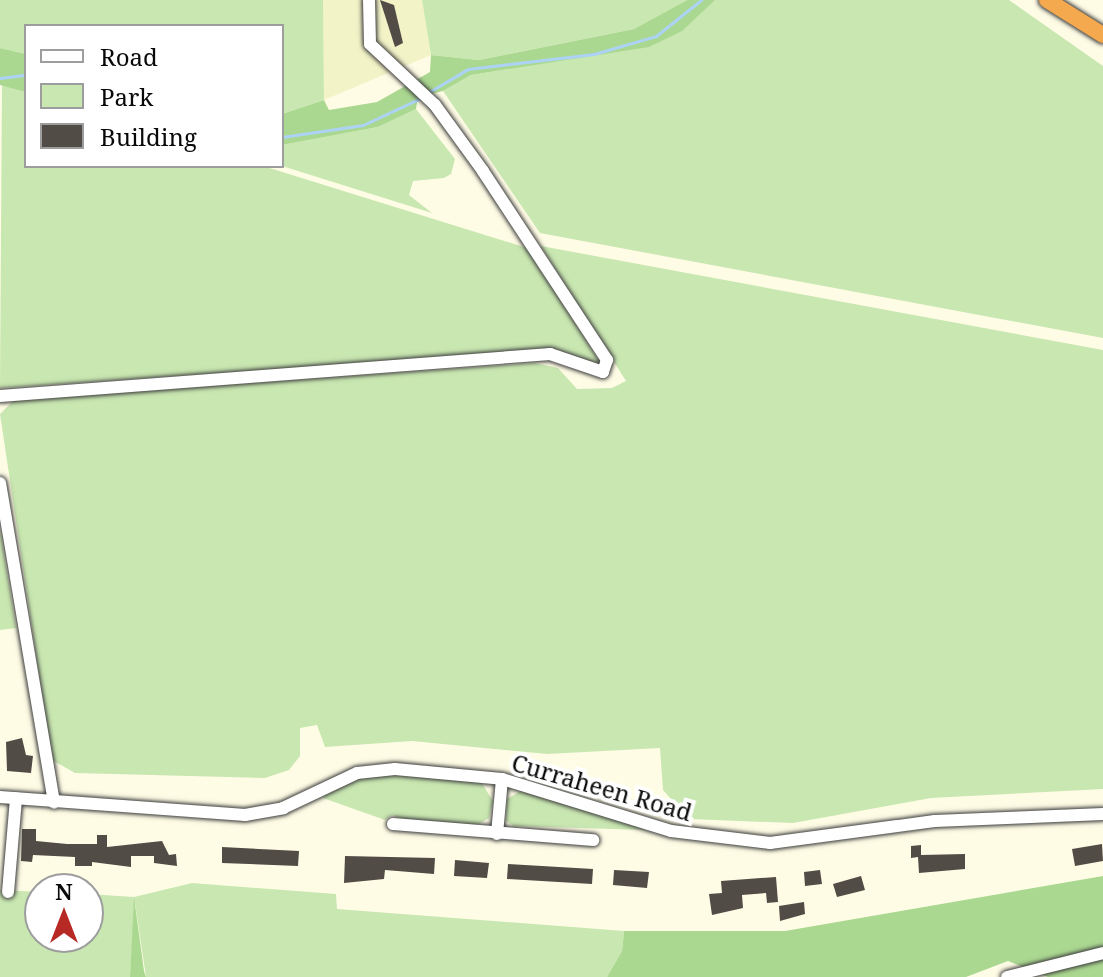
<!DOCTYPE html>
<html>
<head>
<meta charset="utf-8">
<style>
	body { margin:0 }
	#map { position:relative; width:1103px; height:977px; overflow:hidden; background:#fffce6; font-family:"Noto Serif",serif }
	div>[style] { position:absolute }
	.farmland>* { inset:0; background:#f3f3c8 }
	.green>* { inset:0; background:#c9e7b1 }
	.forest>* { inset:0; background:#abd891 }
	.stream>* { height:3px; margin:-1.5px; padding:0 1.5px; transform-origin:1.5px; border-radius:1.5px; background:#acd3f5 }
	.building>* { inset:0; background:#524c46 }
	.roads { filter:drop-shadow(0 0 2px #3c3c3c) drop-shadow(0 0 2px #3c3c3c) }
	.minor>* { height:12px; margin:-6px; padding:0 6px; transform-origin:6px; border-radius:6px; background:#fff }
	.highway>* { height:16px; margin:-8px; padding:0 8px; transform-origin:8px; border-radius:8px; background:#f4a94f }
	span { translate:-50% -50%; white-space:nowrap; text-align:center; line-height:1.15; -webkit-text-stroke:8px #fff; paint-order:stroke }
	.street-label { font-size:24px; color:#090909 }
	.legend { position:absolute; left:24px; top:24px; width:260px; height:144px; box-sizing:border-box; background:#fff; border:2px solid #9d9d9d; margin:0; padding:10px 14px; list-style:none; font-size:24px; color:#090909 }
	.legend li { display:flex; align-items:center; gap:16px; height:40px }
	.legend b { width:40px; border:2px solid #9d9d9d }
	.north { position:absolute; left:24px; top:873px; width:80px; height:80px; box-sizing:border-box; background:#fff; border:2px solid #9d9d9d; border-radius:50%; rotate:0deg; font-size:22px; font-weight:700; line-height:32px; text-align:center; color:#090909 }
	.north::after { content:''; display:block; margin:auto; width:28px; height:36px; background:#b72924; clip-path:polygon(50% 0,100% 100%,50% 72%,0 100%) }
</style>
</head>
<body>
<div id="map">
	<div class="farmland">
		<i style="clip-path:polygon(323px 0,422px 0,431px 55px,324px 100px)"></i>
	</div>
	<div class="green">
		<i style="clip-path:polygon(0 0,323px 0,324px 100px,282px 114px,282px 26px,26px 26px,26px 54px,0 48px)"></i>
		<i style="clip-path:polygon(422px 0,687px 0,634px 29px,479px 60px,431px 55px)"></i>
		<i style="clip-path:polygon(715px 0,1009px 0,1103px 66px,1103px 338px,540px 233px,443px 91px,471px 75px,649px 46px)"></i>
		<i style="clip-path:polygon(2px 84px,26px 92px,26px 166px,263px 166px,527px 248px,599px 361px,593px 365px,540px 351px,0 388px)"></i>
		<i style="clip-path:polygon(416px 109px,455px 159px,451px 174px,444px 178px,413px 181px,409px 195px,432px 213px,282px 166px,282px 145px,378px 127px)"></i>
		<i style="clip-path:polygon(541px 246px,1103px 350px,1103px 789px,931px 798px,793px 823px,689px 819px,663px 790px,660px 748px,547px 754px,412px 741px,325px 747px,317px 725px,300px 728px,300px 756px,289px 770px,265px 778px,75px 773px,52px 760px,0 414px,14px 400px,535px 363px,558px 368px,577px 389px,612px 388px,626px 381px)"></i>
		<i style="clip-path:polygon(0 529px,16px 628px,0 630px)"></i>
		<i style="clip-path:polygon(386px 774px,481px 782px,493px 801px,489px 818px,477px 825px,405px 821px,392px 815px,385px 820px,323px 798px,328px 790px,360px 778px)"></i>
		<i style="clip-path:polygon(524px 789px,542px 796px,646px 830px,514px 826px,506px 821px,507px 799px)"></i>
		<i style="clip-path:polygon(192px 883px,336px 894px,337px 909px,624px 931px,622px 951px,607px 977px,146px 977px,135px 903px,130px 977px,0 977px,0 890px,40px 892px,40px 937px,88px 937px,88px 894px,134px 897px)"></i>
	</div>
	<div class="forest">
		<i style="clip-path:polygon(687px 0,715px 0,682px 31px,649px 47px,471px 75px,443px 91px,418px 97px,416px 109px,378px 127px,282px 145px,282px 114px,324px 100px,329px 110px,377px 102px,430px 72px,431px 55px,479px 60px,634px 29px)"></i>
		<i style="clip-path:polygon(0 48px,26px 54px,26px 92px,0 85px)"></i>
		<i style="clip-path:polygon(1103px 876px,1103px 977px,1048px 977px,1008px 961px,966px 977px,607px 977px,622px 951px,624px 931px,785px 931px)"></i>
		<i style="clip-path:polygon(134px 897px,144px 971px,146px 977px,130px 977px)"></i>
	</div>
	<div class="stream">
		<i style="left:0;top:78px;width:26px;rotate:-7deg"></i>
		<i style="left:429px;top:92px;width:45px;rotate:-30.5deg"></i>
		<i style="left:468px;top:69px;width:127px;rotate:-6.8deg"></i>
		<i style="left:594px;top:54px;width:65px;rotate:-16.2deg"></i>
		<i style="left:656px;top:36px;width:58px;rotate:-38.7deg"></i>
		<i style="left:282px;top:137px;width:82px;rotate:-8.4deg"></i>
		<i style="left:363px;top:125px;width:66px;rotate:-25deg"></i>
	</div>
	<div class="building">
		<i style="clip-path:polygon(380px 0,394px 5px,403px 43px,395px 47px)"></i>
		<i style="clip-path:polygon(22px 738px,26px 755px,33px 756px,31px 773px,7px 771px,6px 742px)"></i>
		<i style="clip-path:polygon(22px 829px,36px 829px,36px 841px,67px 844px,97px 844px,97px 835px,107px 835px,107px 847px,162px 841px,169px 855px,176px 854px,177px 866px,154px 863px,154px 856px,131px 856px,131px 867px,92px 862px,92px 866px,75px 866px,75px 857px,33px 855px,32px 862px,21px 861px)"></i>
		<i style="clip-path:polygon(1102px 844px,1103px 861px,1075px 866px,1072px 849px)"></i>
		<i style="clip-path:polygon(921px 845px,921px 855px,965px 854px,965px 869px,919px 873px,918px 857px,911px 858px,911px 846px)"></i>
		<i style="clip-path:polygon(222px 847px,299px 851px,298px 866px,222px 863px)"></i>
		<i style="clip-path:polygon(345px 856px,435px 858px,434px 874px,385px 870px,384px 879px,344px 883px)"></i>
		<i style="clip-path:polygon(455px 860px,489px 863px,487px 878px,454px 876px)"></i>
		<i style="clip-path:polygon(508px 864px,593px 869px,592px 884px,507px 879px)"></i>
		<i style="clip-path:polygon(614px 870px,649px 872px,647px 888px,613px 885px)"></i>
		<i style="clip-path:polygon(820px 870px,822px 884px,805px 886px,804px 872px)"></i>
		<i style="clip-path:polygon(861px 876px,865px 890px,837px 897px,833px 884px)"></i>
		<i style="clip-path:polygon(776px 877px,778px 902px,767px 903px,766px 893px,742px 895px,743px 908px,712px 915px,709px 894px,722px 893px,721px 881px)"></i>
		<i style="clip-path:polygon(804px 902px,805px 914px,780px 921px,779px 906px)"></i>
	</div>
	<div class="roads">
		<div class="minor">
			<i style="left:0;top:396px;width:552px;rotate:-4.37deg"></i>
			<i style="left:550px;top:354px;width:56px;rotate:18.8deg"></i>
			<i style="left:603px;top:372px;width:13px;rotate:-72deg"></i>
			<i style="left:607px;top:360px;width:226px;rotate:-123.3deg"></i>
			<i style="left:483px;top:171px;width:82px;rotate:-126deg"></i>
			<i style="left:435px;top:105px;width:89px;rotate:-136.8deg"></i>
			<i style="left:370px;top:44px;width:44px;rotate:-91.3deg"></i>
			<i style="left:0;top:483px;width:324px;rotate:80.4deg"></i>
			<i style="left:0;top:797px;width:246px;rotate:4.2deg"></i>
			<i style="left:245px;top:815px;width:39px;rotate:-10deg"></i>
			<i style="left:283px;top:808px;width:82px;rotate:-25.3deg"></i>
			<i style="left:357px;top:773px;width:38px;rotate:-6deg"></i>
			<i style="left:395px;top:769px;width:107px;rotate:5.3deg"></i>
			<i style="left:502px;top:779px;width:177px;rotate:17.1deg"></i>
			<i style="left:671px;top:831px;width:100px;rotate:6.9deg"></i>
			<i style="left:770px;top:843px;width:166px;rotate:-7.6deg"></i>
			<i style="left:935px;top:821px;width:168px;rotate:-2.4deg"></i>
			<i style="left:393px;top:824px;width:201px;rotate:4.6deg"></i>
			<i style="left:497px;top:834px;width:55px;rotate:-84.8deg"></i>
			<i style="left:8px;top:892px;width:94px;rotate:-85.1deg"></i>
			<i style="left:1007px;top:977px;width:99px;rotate:-14deg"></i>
		</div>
		<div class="highway">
			<i style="left:1047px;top:0;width:66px;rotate:32deg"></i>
		</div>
	</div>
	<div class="street-label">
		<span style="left:602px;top:787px;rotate:16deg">Curraheen Road</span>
	</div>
	<ul class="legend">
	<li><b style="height:10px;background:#fff"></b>Road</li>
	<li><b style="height:22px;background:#c9e7b1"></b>Park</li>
	<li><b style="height:22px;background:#524c46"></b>Building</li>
	</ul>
	<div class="north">N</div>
</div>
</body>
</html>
